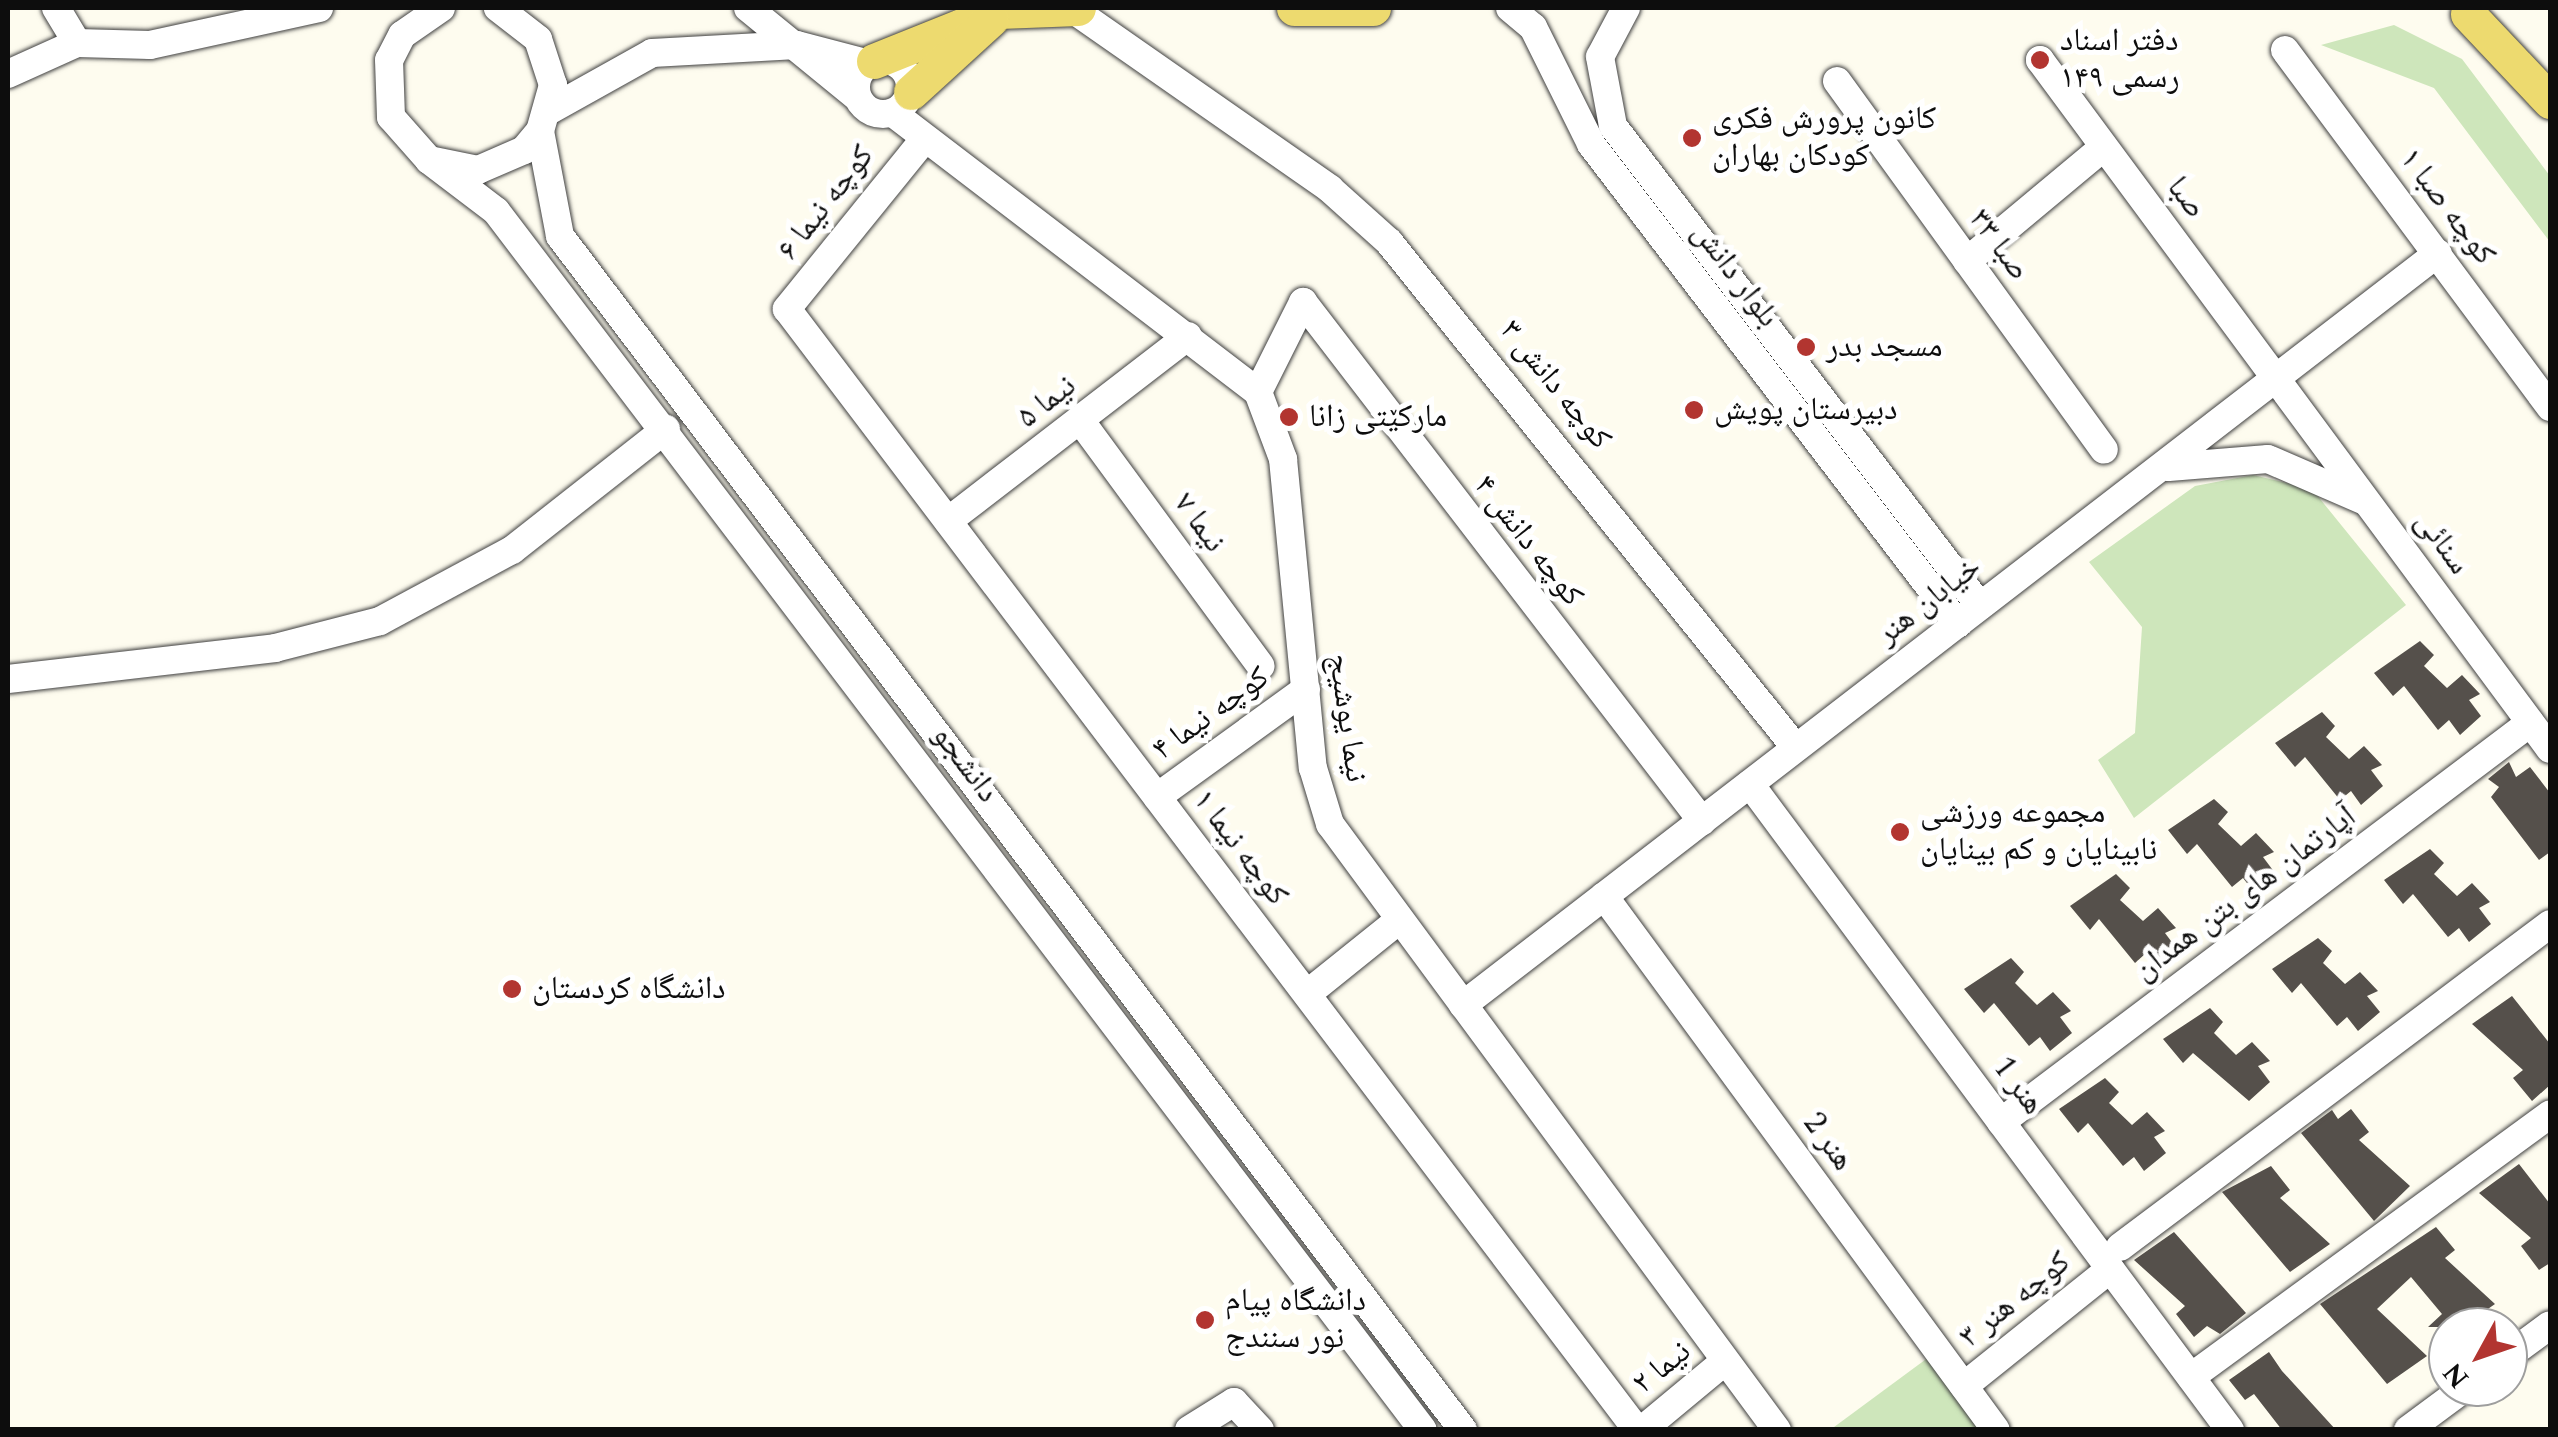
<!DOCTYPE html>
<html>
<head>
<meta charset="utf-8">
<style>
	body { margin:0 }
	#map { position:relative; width:2558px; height:1437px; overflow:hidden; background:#fefcef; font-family:Spectral,"Noto Naskh Arabic",serif }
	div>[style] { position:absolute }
	.green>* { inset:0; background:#cee6bb }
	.building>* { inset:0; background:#55504b }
	.roads { filter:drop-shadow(0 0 2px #404040) drop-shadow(0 0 2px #404040) }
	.minor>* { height:28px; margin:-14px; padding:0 14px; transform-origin:14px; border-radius:14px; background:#fff }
	.minor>.ring { margin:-14px; padding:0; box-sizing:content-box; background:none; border:28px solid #fff; border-radius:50% }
	.major>* { height:35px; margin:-17.5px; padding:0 17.5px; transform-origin:17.5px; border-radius:17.5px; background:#edda6f }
	.dots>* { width:28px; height:28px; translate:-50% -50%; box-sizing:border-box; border:5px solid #fff; border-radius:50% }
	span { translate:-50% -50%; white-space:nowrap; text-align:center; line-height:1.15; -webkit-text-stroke:10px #fff; paint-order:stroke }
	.poi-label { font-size:32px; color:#0d0d0d }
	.left { translate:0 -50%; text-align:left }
	.street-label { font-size:32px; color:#0d0d0d }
	.frame { position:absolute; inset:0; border:10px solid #0d0d0d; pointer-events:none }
	.north { position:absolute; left:2428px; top:1307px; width:100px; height:100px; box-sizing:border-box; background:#fff; border:2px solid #9e9e9e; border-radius:50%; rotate:230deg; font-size:28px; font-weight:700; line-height:40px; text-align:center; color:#0d0d0d }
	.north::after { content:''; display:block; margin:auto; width:35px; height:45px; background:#b23530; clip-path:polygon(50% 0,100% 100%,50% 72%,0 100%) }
</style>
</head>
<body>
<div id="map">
	<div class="green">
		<i style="clip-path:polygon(2394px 25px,2462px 59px,2550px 176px,2550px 242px,2434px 88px,2321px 45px)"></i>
		<i style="clip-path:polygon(2253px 475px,2312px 489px,2406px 605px,2134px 818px,2098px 760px,2135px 733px,2142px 627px,2089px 562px,2195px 486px)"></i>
		<i style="clip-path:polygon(1933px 1354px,1988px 1430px,1830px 1430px)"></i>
	</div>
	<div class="building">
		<i style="clip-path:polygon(2420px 641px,2434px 655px,2424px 666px,2447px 688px,2462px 675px,2480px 694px,2469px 700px,2481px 716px,2460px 735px,2449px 720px,2438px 730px,2404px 686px,2393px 696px,2374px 673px)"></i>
		<i style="clip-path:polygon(2322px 712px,2335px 726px,2326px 737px,2349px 759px,2364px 746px,2382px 765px,2371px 770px,2383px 786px,2361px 805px,2351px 791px,2340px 800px,2305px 757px,2295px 767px,2275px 743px)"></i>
		<i style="clip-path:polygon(2509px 762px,2516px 777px,2530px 767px,2550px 793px,2550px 852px,2539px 860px,2491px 797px,2499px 787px,2488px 779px)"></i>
		<i style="clip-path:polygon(2214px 799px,2228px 812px,2218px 824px,2241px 846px,2256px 833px,2274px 852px,2263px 857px,2275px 873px,2254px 892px,2243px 878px,2232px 887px,2197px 844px,2187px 854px,2168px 830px)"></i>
		<i style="clip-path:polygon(2430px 849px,2444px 863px,2434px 874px,2457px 896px,2472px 883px,2490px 902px,2479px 908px,2491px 924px,2469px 942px,2459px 928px,2448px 937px,2413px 894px,2403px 904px,2384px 880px)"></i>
		<i style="clip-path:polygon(2116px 874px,2130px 888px,2120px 900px,2143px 921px,2158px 908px,2176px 928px,2165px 933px,2177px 949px,2156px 968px,2145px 954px,2135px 963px,2099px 919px,2090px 930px,2070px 906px)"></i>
		<i style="clip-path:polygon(2318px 938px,2332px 951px,2323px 963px,2345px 984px,2360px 972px,2378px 991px,2367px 996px,2380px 1012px,2358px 1031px,2347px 1017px,2337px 1026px,2301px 983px,2292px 993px,2272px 969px)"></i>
		<i style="clip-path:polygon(2011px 958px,2024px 972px,2015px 983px,2037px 1005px,2053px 992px,2071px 1011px,2060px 1017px,2072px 1033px,2050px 1051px,2040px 1037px,2029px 1046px,1994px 1003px,1984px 1013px,1964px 989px)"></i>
		<i style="clip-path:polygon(2512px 996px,2550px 1044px,2550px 1085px,2532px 1101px,2513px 1078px,2523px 1070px,2472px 1024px)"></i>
		<i style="clip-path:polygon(2210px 1008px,2223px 1022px,2214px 1033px,2236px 1055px,2252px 1042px,2270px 1061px,2258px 1066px,2270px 1082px,2249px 1101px,2193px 1053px,2183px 1063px,2163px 1039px)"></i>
		<i style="clip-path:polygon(2105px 1078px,2119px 1092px,2109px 1103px,2132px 1125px,2147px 1112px,2165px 1131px,2154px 1137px,2166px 1153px,2144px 1171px,2134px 1157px,2123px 1166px,2088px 1123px,2078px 1133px,2059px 1109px)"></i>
		<i style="clip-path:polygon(2351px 1109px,2369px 1132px,2359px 1140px,2410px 1186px,2374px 1221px,2301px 1133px,2332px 1110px,2338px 1119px)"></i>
		<i style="clip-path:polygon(2519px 1164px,2550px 1204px,2550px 1263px,2539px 1270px,2521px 1246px,2531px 1238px,2479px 1193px)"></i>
		<i style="clip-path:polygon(2271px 1166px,2290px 1190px,2280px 1198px,2330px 1244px,2290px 1272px,2222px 1192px)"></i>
		<i style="clip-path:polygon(2436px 1227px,2455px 1250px,2445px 1258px,2495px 1304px,2462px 1327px,2428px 1327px,2442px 1314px,2411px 1277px,2377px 1309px,2427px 1356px,2387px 1384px,2320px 1304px)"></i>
		<i style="clip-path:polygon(2174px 1232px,2246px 1313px,2220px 1334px,2207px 1326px,2194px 1337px,2176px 1314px,2185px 1306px,2134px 1260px)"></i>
		<i style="clip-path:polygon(2269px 1352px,2282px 1371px,2336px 1430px,2282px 1430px,2254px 1394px,2245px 1400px,2229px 1380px)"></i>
	</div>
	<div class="roads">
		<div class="minor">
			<i style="left:56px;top:8px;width:41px;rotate:59deg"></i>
			<i style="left:441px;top:8px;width:47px;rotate:145.3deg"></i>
			<i style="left:402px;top:35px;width:28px;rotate:117deg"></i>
			<i style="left:389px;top:60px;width:57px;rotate:88deg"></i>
			<i style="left:391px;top:117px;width:57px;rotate:48.5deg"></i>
			<i style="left:429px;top:160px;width:50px;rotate:11.5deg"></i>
			<i style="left:478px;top:170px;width:50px;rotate:-23.5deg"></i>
			<i style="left:524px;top:150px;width:25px;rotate:-50deg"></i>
			<i style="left:540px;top:131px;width:48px;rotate:-74.2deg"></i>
			<i style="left:553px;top:85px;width:48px;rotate:-108.1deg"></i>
			<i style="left:538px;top:39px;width:51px;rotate:-142.2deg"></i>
			<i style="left:748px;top:8px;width:141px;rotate:39.2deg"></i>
			<i style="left:1071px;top:8px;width:316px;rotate:34.9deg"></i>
			<i style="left:1330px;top:189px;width:79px;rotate:41.9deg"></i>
			<i style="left:1389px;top:242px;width:649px;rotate:51.19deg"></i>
			<i style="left:1510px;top:8px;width:30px;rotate:40deg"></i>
			<i style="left:1533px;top:27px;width:131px;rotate:63.6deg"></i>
			<i style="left:1591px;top:144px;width:604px;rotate:52.6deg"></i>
			<i style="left:1626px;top:8px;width:55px;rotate:118deg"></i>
			<i style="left:1600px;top:57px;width:70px;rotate:79.3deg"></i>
			<i style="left:1613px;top:126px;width:604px;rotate:52.6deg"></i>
			<i style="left:2285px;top:50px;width:445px;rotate:53.4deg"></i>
			<i class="ring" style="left:856px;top:60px;width:26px;height:26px"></i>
			<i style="left:2040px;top:60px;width:857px;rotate:53.49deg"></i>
			<i style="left:8px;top:74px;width:76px;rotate:-24.2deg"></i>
			<i style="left:77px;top:43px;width:73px;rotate:1.6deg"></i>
			<i style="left:150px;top:45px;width:173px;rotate:-12.3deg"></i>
			<i style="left:1837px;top:81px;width:455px;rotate:54.1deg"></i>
			<i style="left:550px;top:110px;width:117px;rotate:-29.2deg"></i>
			<i style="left:652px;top:53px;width:145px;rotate:-3.2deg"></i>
			<i style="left:797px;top:45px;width:74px;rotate:14.8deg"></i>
			<i style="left:893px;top:113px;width:459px;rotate:37.4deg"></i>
			<i style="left:1258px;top:392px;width:72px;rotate:69.5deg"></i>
			<i style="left:1283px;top:459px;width:310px;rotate:84.5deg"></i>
			<i style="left:1313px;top:768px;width:59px;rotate:73.1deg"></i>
			<i style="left:1330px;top:824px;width:753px;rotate:53.59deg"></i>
			<i style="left:540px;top:131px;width:107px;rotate:79.2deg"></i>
			<i style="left:560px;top:236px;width:1497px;rotate:52.9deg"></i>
			<i style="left:922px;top:142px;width:215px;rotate:129deg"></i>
			<i style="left:787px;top:309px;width:1407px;rotate:52.83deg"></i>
			<i style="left:429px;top:160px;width:84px;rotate:37.3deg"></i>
			<i style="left:496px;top:211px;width:1531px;rotate:52.75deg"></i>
			<i style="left:1967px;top:261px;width:178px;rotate:-39.8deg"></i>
			<i style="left:1258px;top:392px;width:101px;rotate:-63.4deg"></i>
			<i style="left:1303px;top:302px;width:655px;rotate:52.45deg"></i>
			<i style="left:1080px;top:420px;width:305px;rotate:53.7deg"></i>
			<i style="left:2169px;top:467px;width:99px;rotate:-4.6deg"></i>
			<i style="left:2268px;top:459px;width:106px;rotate:23.4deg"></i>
			<i style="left:948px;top:521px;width:303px;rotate:-37.6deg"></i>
			<i style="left:8px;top:679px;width:269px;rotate:-6.6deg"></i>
			<i style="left:275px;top:648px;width:108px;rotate:-14.4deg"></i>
			<i style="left:380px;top:621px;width:150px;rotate:-28.3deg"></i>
			<i style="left:512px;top:550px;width:196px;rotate:-38.2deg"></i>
			<i style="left:1750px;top:784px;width:805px;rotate:53.39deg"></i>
			<i style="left:1157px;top:797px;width:184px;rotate:-35.9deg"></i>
			<i style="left:1604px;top:896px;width:662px;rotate:53.72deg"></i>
			<i style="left:1307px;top:994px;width:118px;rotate:-38.8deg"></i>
			<i style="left:1463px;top:1005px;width:1231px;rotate:-37.64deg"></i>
			<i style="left:2001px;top:1122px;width:663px;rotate:-37.03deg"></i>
			<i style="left:2120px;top:1247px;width:538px;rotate:-36.91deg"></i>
			<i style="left:2508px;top:1356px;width:52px;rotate:-36.4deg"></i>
			<i style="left:2191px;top:1377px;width:445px;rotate:-36.2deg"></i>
			<i style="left:1964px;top:1386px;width:187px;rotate:-38.7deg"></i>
			<i style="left:1189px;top:1430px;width:53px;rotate:-31.9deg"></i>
			<i style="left:1234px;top:1402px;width:38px;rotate:47deg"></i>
			<i style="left:1642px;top:1430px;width:108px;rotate:-39.7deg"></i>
			<i style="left:2408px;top:1430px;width:72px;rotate:-36.6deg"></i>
		</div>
		<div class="major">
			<i style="left:1294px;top:8px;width:79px"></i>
			<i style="left:2468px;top:14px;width:120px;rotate:46.7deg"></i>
			<i style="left:874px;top:61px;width:135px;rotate:-21.8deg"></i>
			<i style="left:999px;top:11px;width:79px;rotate:-2.2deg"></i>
			<i style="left:911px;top:92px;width:108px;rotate:-42.4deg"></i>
		</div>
	</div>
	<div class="dots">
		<i style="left:2040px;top:60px;background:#b23530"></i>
		<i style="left:1692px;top:138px;background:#b23530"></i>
		<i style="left:1806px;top:347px;background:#b23530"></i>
		<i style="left:1694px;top:410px;background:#b23530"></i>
		<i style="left:1289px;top:417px;background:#b23530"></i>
		<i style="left:1900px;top:832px;background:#b23530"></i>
		<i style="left:512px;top:989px;background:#b23530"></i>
		<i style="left:1205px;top:1320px;background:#b23530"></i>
	</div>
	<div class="poi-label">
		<span class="left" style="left:2060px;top:60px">دفتر اسناد<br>رسمی ۱۴۹</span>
		<span class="left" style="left:1712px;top:138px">کانون پرورش فکری<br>کودکان بهاران</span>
		<span class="left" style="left:1826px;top:347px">مسجد بدر</span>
		<span class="left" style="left:1714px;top:410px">دبیرستان پویش</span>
		<span class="left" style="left:1309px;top:417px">مارکێتی زانا</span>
		<span class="left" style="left:1920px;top:832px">مجموعه ورزشی<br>نابینایان و کم بینایان</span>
		<span class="left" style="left:532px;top:989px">دانشگاه کردستان</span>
		<span class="left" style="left:1225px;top:1320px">دانشگاه پیام<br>نور سنندج</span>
	</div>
	<div class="street-label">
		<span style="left:2186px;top:198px;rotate:53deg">صبا</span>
		<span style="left:826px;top:203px;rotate:-52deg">کوچه نیما ۶</span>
		<span style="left:2447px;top:207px;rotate:53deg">کوچه صبا ۱</span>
		<span style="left:1999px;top:245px;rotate:54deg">۳۳ صبا</span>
		<span style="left:1735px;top:275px;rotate:53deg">بلوار دانش</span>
		<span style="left:1555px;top:385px;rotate:51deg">کوچه دانش ۳</span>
		<span style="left:1047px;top:402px;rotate:-38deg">نیما ۵</span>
		<span style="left:1199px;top:523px;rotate:54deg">نیما ۷</span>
		<span style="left:1528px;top:541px;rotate:52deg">کوچه دانش ۴</span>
		<span style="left:2442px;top:543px;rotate:54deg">سنائی</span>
		<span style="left:1929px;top:601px;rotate:-38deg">خیابان هنر</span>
		<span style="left:1211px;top:714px;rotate:-36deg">کوچه نیما ۴</span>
		<span style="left:1347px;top:718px;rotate:82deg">نیما یوشیج</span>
		<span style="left:965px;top:764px;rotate:53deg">دانشجو</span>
		<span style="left:1240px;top:848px;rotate:53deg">کوچه نیما ۱</span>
		<span style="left:2245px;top:894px;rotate:-37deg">آپارتمان های بتن همدان</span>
		<span style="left:2018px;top:1086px;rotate:53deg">هنر 1</span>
		<span style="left:1828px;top:1142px;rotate:54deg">هنر 2</span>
		<span style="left:2015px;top:1300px;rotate:-39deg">کوچه هنر ۳</span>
		<span style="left:1662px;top:1368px;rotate:-39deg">نیما ۲</span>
	</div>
	<div class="frame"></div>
	<div class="north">N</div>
</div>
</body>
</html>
